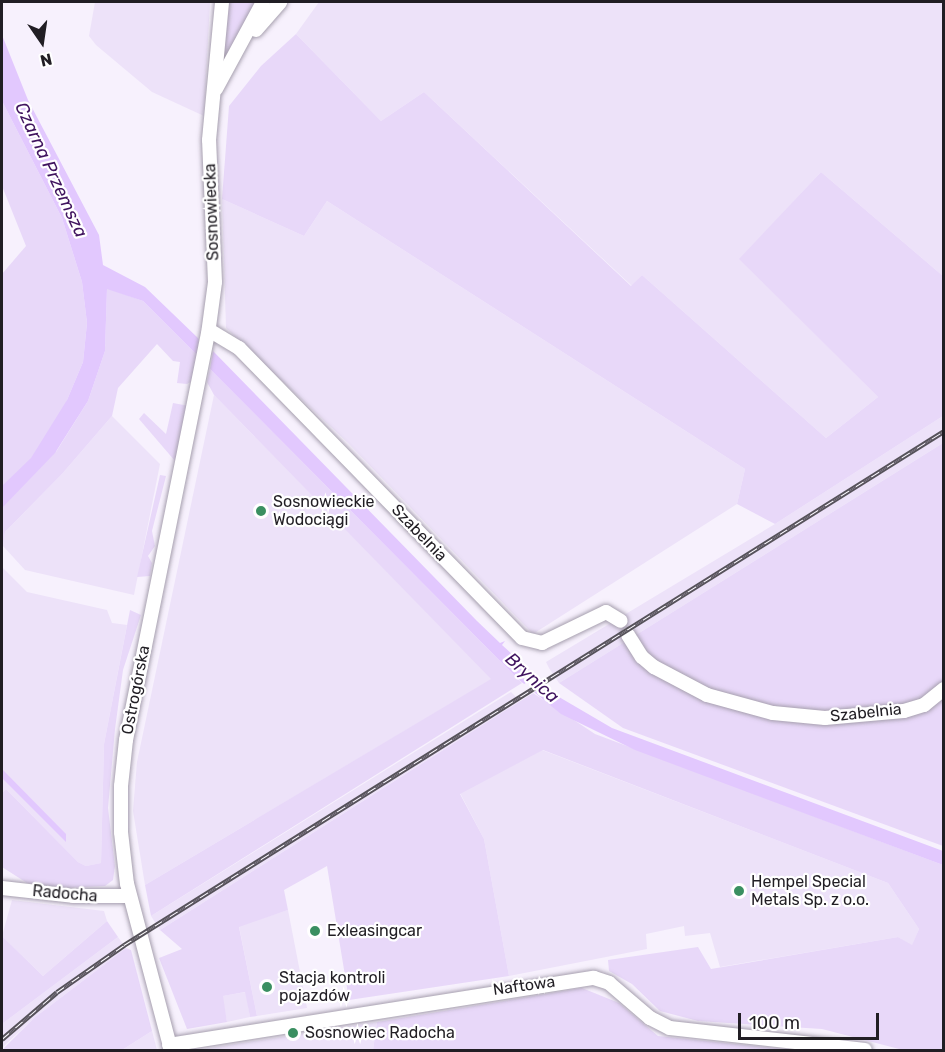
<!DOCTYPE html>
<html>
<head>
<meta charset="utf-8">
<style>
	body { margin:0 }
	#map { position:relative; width:945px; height:1052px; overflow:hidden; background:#f7f1fd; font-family:Rubik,sans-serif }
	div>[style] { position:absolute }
	.built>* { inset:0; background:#ede2f9 }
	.green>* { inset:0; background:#e8d8f9 }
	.water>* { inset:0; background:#e2c8fe }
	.pier>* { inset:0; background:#f7f1fd }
	.roads { filter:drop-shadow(0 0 2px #a69fae) drop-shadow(0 0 2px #a69fae) }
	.minor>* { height:14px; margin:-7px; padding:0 7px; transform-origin:7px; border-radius:7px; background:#fff }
	.rail>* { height:5px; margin-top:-2.5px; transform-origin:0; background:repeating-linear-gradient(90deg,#fff 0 9px,#56525a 0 18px); box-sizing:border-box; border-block:2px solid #56525a }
	.dots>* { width:16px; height:16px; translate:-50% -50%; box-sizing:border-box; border:3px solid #fff; border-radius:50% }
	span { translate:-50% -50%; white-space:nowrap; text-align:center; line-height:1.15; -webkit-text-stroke:4.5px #fff; paint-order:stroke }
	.street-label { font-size:16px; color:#211e24 }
	.poi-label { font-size:16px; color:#211e24 }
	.left { translate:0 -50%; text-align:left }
	.water-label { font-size:18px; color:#40145f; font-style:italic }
	.frame { position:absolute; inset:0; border:3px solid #211e24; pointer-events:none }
	.north { position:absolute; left:12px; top:12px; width:60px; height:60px; -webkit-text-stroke:4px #fff; paint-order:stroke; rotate:167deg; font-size:16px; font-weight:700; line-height:24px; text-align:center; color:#211e24 }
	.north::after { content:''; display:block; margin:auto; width:21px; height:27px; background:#211e24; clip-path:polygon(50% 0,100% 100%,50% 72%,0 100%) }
	.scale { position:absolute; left:738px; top:1013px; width:141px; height:27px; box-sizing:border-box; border:3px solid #211e24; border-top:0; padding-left:8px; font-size:18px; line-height:21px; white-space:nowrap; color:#211e24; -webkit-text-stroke:4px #fff; paint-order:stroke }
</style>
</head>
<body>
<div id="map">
	<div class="built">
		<i style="clip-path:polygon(95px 2px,210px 2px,204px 116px,152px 92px,96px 45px,89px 36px)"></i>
		<i style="clip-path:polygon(319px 2px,943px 2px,943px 276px,821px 172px,740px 259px,878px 397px,826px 438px,642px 275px,632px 286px,424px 92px,381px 121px,296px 34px)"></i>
		<i style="clip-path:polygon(222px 199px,304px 236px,327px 201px,745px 469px,737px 504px,533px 634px,348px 443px,226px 328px)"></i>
		<i style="clip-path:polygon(214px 395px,492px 679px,145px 885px,133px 811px,137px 762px)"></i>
		<i style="clip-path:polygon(112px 416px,160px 464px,134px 595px,25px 570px,3px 546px,5px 532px,62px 474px)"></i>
		<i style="clip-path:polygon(943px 416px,943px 443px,559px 683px,549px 668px,546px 662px,775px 524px)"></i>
		<i style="clip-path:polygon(2px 567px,27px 592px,107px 610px,112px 623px,127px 625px,104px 744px,101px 863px,86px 866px,78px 862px,6px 789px,2px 793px)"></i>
		<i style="clip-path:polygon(511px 692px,520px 701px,160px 930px,151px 916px)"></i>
		<i style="clip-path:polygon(542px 750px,888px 883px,919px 929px,912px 946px,898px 937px,720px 967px,710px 933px,685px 936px,684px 926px,646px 934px,647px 949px,509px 976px,484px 839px,460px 793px)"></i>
		<i style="clip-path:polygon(12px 900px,104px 911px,107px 921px,43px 976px,2px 936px)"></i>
		<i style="clip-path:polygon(288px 910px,307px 1008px,257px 1016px,239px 926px)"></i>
		<i style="clip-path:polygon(118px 937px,126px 948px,34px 1018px,2px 1048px,2px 1024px)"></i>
		<i style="clip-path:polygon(246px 992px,250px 1017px,227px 1022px,222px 996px)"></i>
		<i style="clip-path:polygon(377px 1022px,373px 1050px,197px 1050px)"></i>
		<i style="clip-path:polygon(152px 1031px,157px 1050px,122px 1050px)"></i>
	</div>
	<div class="green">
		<i style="clip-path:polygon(225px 2px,258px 2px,223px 71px)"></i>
		<i style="clip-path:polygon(296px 34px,381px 121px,424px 92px,631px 286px,642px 275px,826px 438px,878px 397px,739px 259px,821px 172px,943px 276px,943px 416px,775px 524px,737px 504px,745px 469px,327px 201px,304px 236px,222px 199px,229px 106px,261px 66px)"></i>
		<i style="clip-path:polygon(2px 101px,62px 218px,82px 282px,87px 323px,83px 362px,67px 400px,56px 452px,88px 401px,105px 351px,107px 288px,143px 301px,197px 355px,194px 380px,187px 384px,177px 383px,180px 362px,173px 361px,157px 344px,118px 388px,112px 416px,62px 474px,5px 532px,3px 546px,2px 274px,26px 246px,2px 186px)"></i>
		<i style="clip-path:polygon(210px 369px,522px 683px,151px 916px,145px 885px,491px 679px,214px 395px,207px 382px)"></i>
		<i style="clip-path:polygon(173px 403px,189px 406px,175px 461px,139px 419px,144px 413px,166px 434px)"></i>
		<i style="clip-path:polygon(943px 443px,943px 846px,623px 728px,559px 683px)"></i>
		<i style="clip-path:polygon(160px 475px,166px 476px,152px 531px,155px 546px,148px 556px,152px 563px,150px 576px,137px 577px)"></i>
		<i style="clip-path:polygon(130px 610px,141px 615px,123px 670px,115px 729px,108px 808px,115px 866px,113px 880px,105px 886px,66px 888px,27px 883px,2px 867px,2px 793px,6px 789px,78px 862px,86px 866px,101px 863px,104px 744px)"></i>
		<i style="clip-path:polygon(533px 693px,595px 734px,943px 865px,943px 1050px,903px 1050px,822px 1029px,698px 1021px,660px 1011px,632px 984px,609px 971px,608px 960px,698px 947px,711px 969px,898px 937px,912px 945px,919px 929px,888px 883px,543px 750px,460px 794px,484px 839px,509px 976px,349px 1000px,327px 866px,284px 890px,288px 910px,239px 927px,257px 1016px,250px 1017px,245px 992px,223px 996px,227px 1022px,187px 1029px,159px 958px,182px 949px,160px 930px)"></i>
		<i style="clip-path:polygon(107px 921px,118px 937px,2px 1024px,2px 936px,43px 976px)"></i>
		<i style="clip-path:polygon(126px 948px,131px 950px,152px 1031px,122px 1050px,2px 1050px,34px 1018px)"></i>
		<i style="clip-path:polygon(582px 988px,619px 1003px,658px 1036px,794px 1050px,373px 1050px,377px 1022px)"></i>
	</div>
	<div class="water">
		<i style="clip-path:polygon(2px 35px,28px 100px,99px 235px,103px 265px,145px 287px,199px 339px,197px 355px,143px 301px,107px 289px,105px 351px,88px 401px,55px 453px,2px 508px,2px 486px,31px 458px,67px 400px,83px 362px,87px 323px,82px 282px,62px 218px,2px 101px)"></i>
		<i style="clip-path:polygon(213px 351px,477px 621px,500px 643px,505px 641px,502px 645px,559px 697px,612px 728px,943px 851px,943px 865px,635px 750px,561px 714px,518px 679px,210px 369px)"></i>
		<i style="clip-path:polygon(2px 769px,66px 834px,66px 842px,2px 778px)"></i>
	</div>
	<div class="pier">
		<i style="clip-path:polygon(538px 675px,548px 684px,530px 695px,521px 686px)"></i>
	</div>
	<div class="roads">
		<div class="minor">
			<i style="left:256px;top:30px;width:37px;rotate:-49deg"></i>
			<i style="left:216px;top:89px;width:99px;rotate:-61.6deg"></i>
			<i style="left:209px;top:330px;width:35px;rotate:31deg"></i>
			<i style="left:239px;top:348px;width:405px;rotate:45.7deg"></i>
			<i style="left:522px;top:638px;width:21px;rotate:14deg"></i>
			<i style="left:542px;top:643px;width:71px;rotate:-25.8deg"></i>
			<i style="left:606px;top:612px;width:17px;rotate:31deg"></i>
			<i style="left:628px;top:635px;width:26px;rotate:58deg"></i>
			<i style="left:642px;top:657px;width:16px;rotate:40deg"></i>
			<i style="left:654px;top:667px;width:60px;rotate:27.8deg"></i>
			<i style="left:707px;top:695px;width:68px;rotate:15.3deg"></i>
			<i style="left:773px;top:713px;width:52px;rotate:5.5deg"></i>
			<i style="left:825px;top:718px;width:79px;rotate:-5.1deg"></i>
			<i style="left:904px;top:711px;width:21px;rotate:-17deg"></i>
			<i style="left:924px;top:705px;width:26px;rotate:-39deg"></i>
			<i style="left:2px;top:888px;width:71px;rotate:6.4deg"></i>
			<i style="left:73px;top:896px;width:56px"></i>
			<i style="left:169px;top:1045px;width:430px;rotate:-9deg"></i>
			<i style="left:594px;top:978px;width:16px;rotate:18deg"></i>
			<i style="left:609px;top:983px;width:54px;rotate:40.5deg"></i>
			<i style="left:650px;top:1018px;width:22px;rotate:27deg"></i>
			<i style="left:670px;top:1028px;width:196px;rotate:6.4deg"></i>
			<i style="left:171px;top:1050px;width:172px;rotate:-104.8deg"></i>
			<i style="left:127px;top:884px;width:52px;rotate:-96.6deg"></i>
			<i style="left:121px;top:832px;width:46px;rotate:-90deg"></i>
			<i style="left:121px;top:786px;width:46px;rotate:-83.8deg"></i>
			<i style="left:126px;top:740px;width:414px;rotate:-78.6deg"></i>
			<i style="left:208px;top:334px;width:52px;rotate:-82.3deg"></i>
			<i style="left:215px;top:282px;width:142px;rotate:-92.4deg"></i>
			<i style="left:209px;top:140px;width:139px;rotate:-84.6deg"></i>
		</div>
	</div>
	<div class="rail">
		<i style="left:2px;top:1039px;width:72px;rotate:-40.5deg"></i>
		<i style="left:57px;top:992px;width:82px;rotate:-35deg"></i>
		<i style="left:124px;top:945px;width:968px;rotate:-32.08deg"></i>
	</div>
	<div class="dots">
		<i style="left:261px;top:511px;background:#3a8f61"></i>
		<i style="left:739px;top:891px;background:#3a8f61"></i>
		<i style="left:315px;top:931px;background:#3a8f61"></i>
		<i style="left:267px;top:987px;background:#3a8f61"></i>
		<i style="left:293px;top:1033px;background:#3a8f61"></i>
	</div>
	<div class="street-label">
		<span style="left:212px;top:212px;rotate:-92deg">Sosnowiecka</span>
		<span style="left:419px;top:533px;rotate:46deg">Szabelnia</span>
		<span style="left:136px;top:690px;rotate:-79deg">Ostrogórska</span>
		<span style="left:866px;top:713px;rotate:-6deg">Szabelnia</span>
		<span style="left:65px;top:894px;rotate:5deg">Radocha</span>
		<span style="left:524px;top:986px;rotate:-8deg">Naftowa</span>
	</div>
	<div class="poi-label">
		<span class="left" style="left:273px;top:511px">Sosnowieckie<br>Wodociągi</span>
		<span class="left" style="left:751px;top:891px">Hempel Special<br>Metals Sp. z o.o.</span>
		<span class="left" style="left:327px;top:931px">Exleasingcar</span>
		<span class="left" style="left:279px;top:987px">Stacja kontroli<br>pojazdów</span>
		<span class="left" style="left:305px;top:1033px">Sosnowiec Radocha</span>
	</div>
	<div class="water-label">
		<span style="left:51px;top:170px;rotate:65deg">Czarna Przemsza</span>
		<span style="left:532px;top:678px;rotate:42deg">Brynica</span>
	</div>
	<div class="frame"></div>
	<div class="north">N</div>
	<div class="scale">100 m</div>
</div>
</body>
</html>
